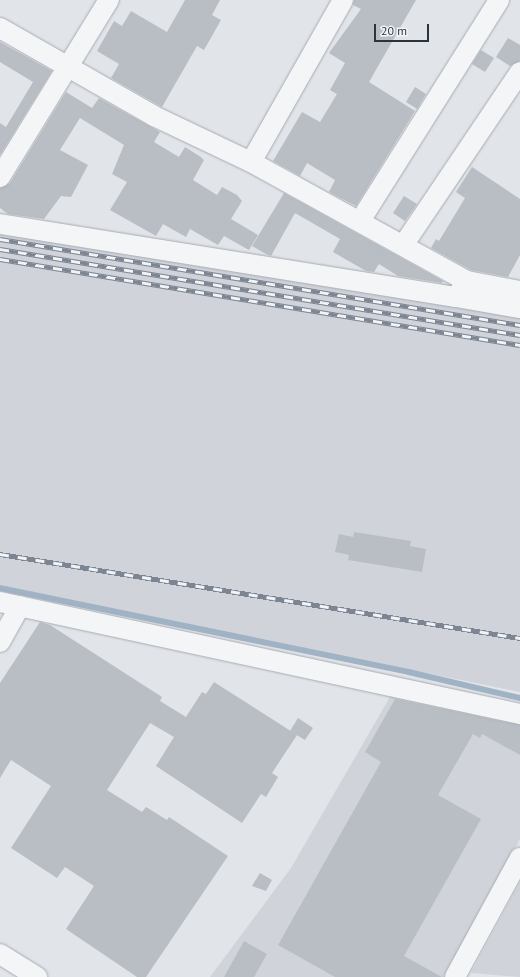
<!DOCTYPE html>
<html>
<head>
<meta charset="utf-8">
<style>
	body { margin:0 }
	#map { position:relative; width:520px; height:977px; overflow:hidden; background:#e1e4e9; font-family:"PT Sans",sans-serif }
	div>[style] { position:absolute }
	.built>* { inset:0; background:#d0d4da }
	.stream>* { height:5.5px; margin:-2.75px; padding:0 2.75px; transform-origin:2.75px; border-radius:2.75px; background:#a0b3c5 }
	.building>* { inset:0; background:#b9bec5 }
	.roads { filter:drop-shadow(0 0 1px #a7abb3) drop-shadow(0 0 1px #a7abb3) }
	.street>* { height:20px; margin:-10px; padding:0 10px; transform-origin:10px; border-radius:10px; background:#f4f5f7 }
	.rail>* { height:4.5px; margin-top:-2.25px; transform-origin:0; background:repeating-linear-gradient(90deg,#f1f3f6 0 9px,#7c8591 0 18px); box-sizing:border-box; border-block:1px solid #7c8591 }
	span { translate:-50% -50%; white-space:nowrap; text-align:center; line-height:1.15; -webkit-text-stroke:3px #f1f3f6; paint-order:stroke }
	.scale { position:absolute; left:374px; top:24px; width:55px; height:18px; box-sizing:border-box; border:2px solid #2b333f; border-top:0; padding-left:5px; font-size:12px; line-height:14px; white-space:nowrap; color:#2b333f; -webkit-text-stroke:3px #f1f3f6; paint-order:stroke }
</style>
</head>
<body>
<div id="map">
	<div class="built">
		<i style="clip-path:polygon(0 232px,520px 318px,520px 692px,0 586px)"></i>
		<i style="clip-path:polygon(394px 690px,520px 718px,520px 839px,444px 977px,210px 977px,291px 868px)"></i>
		<i style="clip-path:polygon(520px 882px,520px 977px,471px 973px)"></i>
	</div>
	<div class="stream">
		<i style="left:0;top:588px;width:418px;rotate:11.6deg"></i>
		<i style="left:409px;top:672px;width:114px;rotate:13.2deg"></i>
	</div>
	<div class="building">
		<i style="clip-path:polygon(185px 0,220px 0,212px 15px,221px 20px,204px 50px,197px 46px,162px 107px,111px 78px,119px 64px,97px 51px,114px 21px,122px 26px,131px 11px,167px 32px)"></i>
		<i style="clip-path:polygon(354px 0,416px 0,369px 82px,415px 111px,356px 206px,329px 192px,335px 180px,307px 163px,300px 176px,273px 161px,302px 112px,320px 122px,337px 94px,330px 90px,345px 63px,329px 53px,361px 9px,353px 5px)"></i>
		<i style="clip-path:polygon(508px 38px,520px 45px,520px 61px,510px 66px,496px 57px)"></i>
		<i style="clip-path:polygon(0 42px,52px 71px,0 155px,0 123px,6px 127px,33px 82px,0 62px)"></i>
		<i style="clip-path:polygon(481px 50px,494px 58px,485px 72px,472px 64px)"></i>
		<i style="clip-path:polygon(415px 87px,426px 94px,417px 109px,406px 102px)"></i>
		<i style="clip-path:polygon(66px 92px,92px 108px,99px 98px,160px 132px,154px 142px,179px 157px,185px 147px,201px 157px,204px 160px,193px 180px,217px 195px,222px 187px,237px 195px,242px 201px,231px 219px,258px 235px,249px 250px,224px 236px,218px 245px,190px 229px,186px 237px,163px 224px,156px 236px,110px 210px,127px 182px,112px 174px,124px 145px,80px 118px,60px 150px,88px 165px,71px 197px,61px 196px,44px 219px,8px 214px,0 208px,0 188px,10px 183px)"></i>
		<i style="clip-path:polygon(472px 167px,520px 199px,520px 255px,508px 277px,471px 270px,431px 248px,436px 239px,439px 241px,465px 198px,456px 192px)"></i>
		<i style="clip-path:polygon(284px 193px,443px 281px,442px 283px,398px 276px,379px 264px,374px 272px,366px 271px,333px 252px,340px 239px,295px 213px,271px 256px,266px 254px,252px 246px)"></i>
		<i style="clip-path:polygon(404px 196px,417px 204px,405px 221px,393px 213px)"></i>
		<i style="clip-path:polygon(354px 532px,411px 541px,410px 546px,426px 549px,422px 572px,348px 560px,349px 555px,335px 552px,339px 534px,353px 537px)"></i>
		<i style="clip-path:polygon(40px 622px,50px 625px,162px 697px,160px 701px,186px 717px,202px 692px,206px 694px,214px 682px,297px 735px,272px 773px,278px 777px,266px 797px,261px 794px,242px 823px,156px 766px,174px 737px,150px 723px,107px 790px,142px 812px,146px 807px,167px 820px,169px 817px,228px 856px,146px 977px,137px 977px,66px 929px,94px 886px,65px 867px,57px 878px,11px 848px,51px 786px,11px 760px,0 778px,0 683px)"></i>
		<i style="clip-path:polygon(395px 699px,520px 725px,520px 755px,482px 734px,480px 738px,473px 734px,438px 795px,481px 819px,404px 956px,442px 977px,335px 977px,278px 945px,381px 762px,365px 752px)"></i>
		<i style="clip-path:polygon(298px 718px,313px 728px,305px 740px,290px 731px)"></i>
		<i style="clip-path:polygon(260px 873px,272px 880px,266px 891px,252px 886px)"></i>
		<i style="clip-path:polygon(244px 941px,267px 954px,254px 977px,224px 977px)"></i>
	</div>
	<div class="roads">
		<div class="street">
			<i style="left:0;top:28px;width:177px;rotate:29.7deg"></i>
			<i style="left:154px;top:116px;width:107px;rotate:25.4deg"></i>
			<i style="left:251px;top:162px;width:247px;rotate:28.9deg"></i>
			<i style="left:467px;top:281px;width:54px;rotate:10.7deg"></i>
			<i style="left:251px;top:162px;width:186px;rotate:-60.4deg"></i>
			<i style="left:0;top:177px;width:208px;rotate:-58.4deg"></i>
			<i style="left:360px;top:221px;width:261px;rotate:-57.8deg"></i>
			<i style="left:0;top:224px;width:462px;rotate:9.1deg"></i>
			<i style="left:456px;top:297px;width:19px;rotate:-55deg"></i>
			<i style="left:404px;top:244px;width:207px;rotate:-56deg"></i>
			<i style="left:456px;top:297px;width:65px;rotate:9.8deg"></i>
			<i style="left:0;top:602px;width:532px;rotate:12.15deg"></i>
			<i style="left:0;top:642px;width:41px;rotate:-60.9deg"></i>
			<i style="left:0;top:954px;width:44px;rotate:31.9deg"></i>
			<i style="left:455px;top:977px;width:136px;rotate:-61.4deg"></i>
		</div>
	</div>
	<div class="rail">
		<i style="left:0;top:239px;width:527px;rotate:9.39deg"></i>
		<i style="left:0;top:249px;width:527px;rotate:9.39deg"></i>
		<i style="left:0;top:259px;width:527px;rotate:9.39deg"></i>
		<i style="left:0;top:554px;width:527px;rotate:9.18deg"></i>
	</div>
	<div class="scale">20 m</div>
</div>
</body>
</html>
